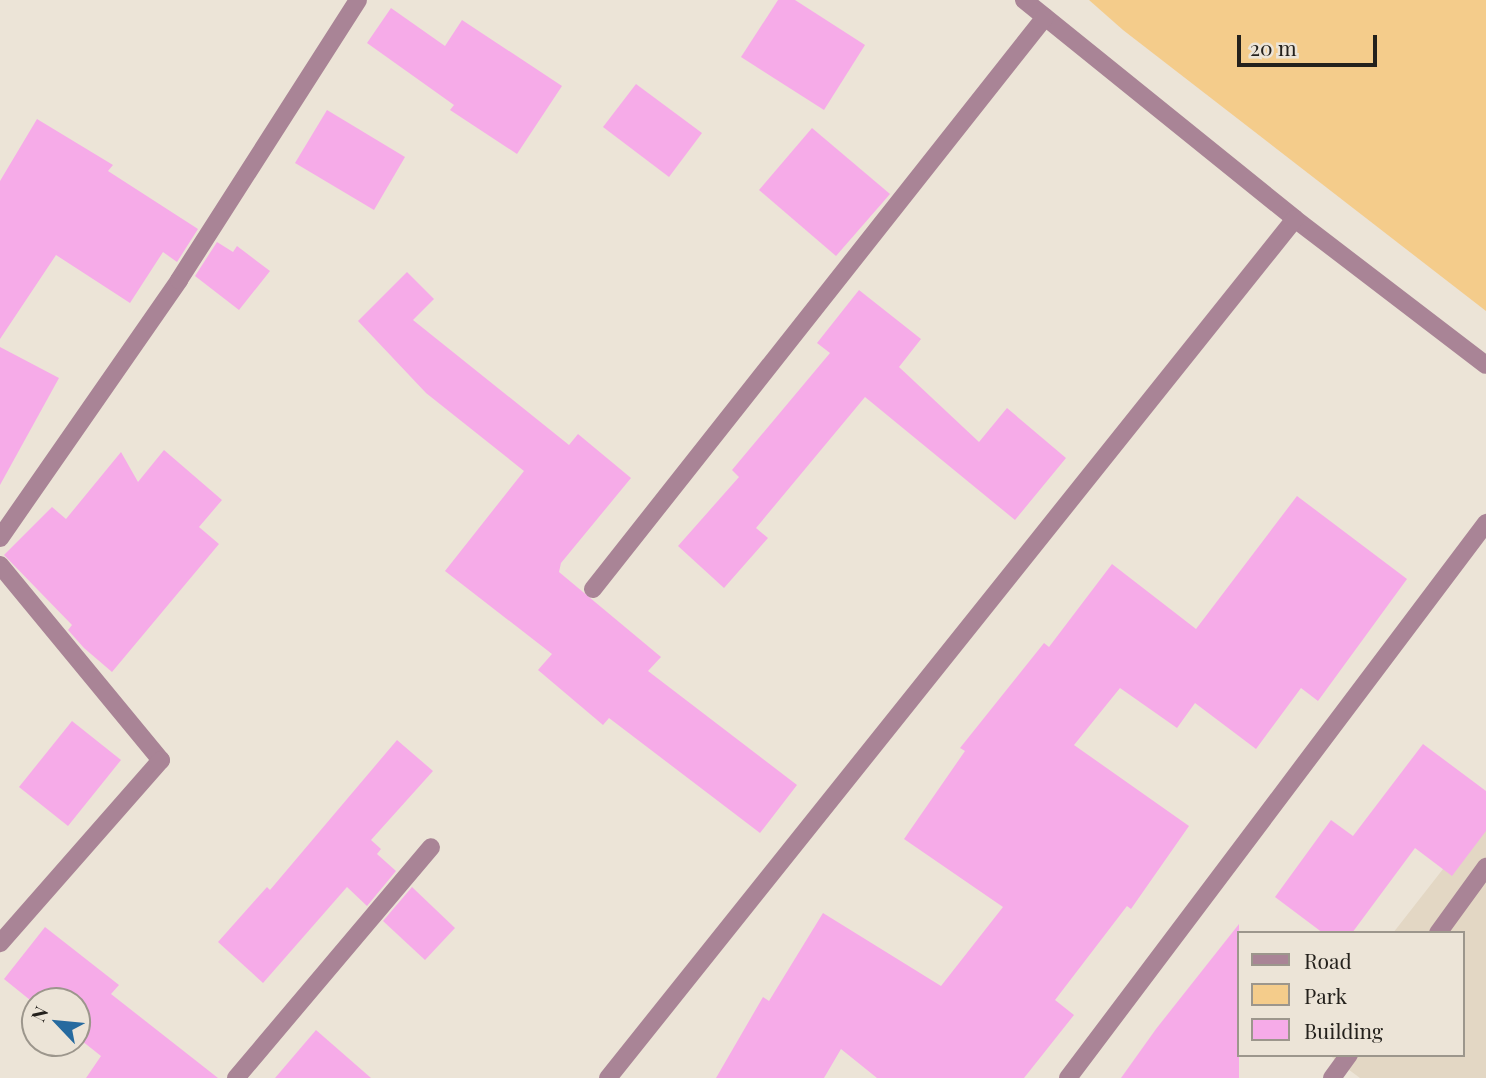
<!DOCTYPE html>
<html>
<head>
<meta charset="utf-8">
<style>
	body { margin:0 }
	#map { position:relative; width:1486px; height:1078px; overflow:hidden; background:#ece4d7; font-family:"Playfair Display",serif }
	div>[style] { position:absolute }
	.built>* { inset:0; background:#e3d7c4 }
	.green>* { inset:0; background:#f4cc8b }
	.building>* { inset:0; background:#f6abe8 }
	.minor>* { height:18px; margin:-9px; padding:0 9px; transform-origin:9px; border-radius:9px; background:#a98496 }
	span { translate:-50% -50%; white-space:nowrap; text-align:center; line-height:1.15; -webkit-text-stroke:5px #ece4d7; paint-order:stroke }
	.legend { position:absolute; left:1237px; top:931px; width:228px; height:126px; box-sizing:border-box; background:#ece4d7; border:2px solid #9c968c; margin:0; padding:9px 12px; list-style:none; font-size:21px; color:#24211c }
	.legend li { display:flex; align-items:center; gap:14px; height:35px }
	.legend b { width:35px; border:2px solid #9c968c }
	.north { position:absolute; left:21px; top:987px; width:70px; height:70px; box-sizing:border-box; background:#ece4d7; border:2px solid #9c968c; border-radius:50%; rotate:296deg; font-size:19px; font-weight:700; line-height:28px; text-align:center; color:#24211c }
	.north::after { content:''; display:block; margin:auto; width:24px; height:32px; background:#266a9f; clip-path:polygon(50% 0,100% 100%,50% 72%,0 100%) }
	.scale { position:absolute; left:1237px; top:35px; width:140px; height:32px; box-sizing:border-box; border:4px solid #24211c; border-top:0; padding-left:9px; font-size:21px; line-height:24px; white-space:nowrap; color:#24211c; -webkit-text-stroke:5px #ece4d7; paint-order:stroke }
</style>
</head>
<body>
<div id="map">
	<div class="built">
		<i style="clip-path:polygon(1486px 814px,1486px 1078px,1360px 1078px,1329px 1055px,1463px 1055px,1463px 933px,1393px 933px)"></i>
	</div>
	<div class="green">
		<i style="clip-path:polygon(1089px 0,1486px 0,1486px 311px,1123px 30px)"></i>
	</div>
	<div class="building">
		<i style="clip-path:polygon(778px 0,795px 0,865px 45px,824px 110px,741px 57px)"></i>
		<i style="clip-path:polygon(391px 8px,445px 46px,462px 20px,562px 86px,517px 154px,450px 110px,454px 105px,367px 43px)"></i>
		<i style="clip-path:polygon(636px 84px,702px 133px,669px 177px,603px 127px)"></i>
		<i style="clip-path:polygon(327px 110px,405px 157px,374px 210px,295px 163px)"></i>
		<i style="clip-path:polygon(37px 119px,113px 165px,108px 171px,198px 229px,177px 262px,163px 252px,130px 303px,56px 255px,0 339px,0 181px)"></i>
		<i style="clip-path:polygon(812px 128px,890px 194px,836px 256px,759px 190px)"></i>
		<i style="clip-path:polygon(217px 242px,233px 252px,237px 246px,270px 271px,239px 310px,195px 276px)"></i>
		<i style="clip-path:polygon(407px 272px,434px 299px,413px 320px,569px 445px,578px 434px,631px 478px,561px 563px,559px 572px,661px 657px,648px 671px,797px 785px,760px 833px,609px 718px,603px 725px,538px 670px,552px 654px,445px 571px,524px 471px,426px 393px,358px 321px)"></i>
		<i style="clip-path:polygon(859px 290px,921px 339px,899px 367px,979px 442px,1007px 408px,1066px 458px,1015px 520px,865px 397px,756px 528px,768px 538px,724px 588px,678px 546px,739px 477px,732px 470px,830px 353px,817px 343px)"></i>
		<i style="clip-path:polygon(0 347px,59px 378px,0 485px)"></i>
		<i style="clip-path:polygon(164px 450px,222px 500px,199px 527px,219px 544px,112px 672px,84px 648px,68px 630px,72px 625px,4px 555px,52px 507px,66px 519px,121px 452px,138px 482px)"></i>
		<i style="clip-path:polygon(1297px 496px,1407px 579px,1318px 701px,1301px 688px,1256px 749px,1195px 703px,1177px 728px,1120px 688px,1074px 745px,1189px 826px,1131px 909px,1127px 906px,1055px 1000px,1074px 1015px,1024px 1078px,877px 1078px,841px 1049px,824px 1078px,716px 1078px,763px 997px,769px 1001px,823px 913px,941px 986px,1003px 907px,904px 839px,965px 751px,960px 748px,1044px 643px,1049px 647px,1112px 564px,1196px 629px)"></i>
		<i style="clip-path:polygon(72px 721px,121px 760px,68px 826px,19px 787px)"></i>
		<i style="clip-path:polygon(397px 740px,433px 771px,371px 840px,381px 849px,377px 854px,396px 871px,367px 906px,347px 887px,263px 983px,218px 942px,267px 887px,270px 890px)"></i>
		<i style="clip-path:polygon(1423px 744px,1486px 791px,1486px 831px,1452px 876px,1415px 848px,1352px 933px,1323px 933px,1275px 897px,1331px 820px,1353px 836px)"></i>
		<i style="clip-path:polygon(412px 887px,455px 928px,425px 960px,383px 921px)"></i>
		<i style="clip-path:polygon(1239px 924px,1239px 1078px,1121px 1078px,1156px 1029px)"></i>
		<i style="clip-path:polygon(45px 927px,119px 985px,111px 994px,218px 1078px,86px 1078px,101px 1056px,77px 1037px,77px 1001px,35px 1004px,4px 979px)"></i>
		<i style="clip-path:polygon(316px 1030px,371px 1078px,275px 1078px)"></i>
	</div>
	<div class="minor">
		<i style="left:1024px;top:0;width:348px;rotate:38.9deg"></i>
		<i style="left:1295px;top:219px;width:240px;rotate:37.4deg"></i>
		<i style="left:0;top:538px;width:314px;rotate:-55.2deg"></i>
		<i style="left:179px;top:280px;width:332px;rotate:-57.4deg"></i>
		<i style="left:0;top:565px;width:253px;rotate:50.5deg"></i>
		<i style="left:161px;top:760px;width:244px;rotate:131.3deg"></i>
		<i style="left:593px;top:589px;width:729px;rotate:-51.68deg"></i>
		<i style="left:1438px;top:933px;width:82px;rotate:-54deg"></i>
		<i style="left:236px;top:1078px;width:302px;rotate:-49.8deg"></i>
		<i style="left:608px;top:1078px;width:1100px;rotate:-51.35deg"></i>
		<i style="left:1068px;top:1078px;width:695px;rotate:-53.01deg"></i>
		<i style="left:1332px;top:1078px;width:29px;rotate:-54deg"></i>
	</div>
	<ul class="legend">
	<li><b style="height:9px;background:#a98496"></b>Road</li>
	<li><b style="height:19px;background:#f4cc8b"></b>Park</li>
	<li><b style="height:19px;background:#f6abe8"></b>Building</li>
	</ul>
	<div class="north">N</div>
	<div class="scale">20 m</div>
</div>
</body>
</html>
